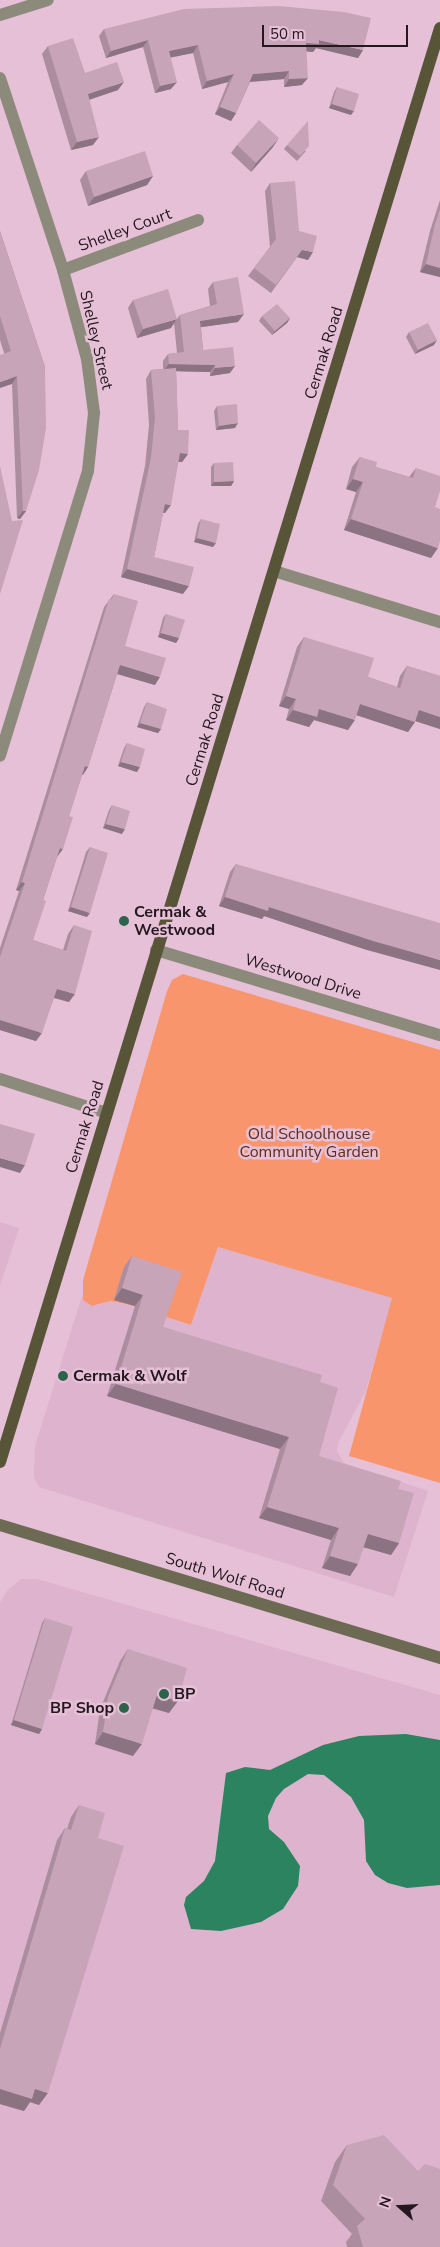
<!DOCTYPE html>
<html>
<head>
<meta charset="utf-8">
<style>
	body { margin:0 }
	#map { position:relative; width:440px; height:2247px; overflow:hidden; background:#e5c0d6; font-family:"Nunito Sans",sans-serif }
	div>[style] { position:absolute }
	.built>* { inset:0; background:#deb3cd }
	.green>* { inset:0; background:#f9956d }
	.water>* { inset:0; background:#2b835f }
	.minor>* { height:12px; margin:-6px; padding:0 6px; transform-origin:6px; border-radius:6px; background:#8c8a7b }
	.secondary>* { height:12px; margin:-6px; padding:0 6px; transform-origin:6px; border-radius:6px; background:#6d6a53 }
	.primary>* { height:12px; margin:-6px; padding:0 6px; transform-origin:6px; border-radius:6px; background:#575437 }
	.wall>* { inset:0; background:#ac8d9f }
	.shaded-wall>* { inset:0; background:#8c7382 }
	.building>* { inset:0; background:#c8a4b9 }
	.dots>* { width:14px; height:14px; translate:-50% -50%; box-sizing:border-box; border:2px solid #e5c0d6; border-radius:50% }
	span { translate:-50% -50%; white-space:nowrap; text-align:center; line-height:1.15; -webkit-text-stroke:5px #e5c0d6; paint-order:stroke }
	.street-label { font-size:16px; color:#24171f }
	.poi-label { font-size:16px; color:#24171f; font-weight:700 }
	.left { translate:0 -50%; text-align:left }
	.right { translate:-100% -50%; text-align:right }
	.park-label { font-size:16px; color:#602d19 }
	.north { position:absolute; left:375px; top:2182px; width:50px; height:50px; -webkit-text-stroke:4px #e5c0d6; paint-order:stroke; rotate:289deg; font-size:14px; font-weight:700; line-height:20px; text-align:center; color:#24171f }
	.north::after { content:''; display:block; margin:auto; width:18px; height:22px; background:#24171f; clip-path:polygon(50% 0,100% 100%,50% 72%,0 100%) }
	.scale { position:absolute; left:262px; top:25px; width:146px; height:22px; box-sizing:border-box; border:2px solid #24171f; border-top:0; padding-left:6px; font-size:15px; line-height:18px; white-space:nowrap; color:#24171f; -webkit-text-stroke:4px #e5c0d6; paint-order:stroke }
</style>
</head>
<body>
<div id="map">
	<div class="built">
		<i style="clip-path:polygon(0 1222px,19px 1228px,0 1286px)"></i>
		<i style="clip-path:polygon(218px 1247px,393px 1298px,365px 1393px,338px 1443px,337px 1451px,344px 1463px,428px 1491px,394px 1597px,39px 1487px,34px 1477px,35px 1446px,82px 1296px,95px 1306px,109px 1301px,124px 1304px,191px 1325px)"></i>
		<i style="clip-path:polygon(21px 1579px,37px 1579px,440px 1695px,440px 2247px,0 2247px,0 1603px,8px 1590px)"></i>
	</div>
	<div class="green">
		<i style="clip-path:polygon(183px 974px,440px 1050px,440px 1483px,349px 1456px,392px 1298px,218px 1247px,191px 1325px,126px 1304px,110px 1301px,92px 1306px,83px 1300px,83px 1280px,167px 991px,172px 980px)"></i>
	</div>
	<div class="water">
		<i style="clip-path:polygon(406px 1734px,440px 1740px,440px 1885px,407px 1888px,388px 1883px,375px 1875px,366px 1861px,364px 1820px,351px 1797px,324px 1775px,308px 1774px,284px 1789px,276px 1798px,268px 1816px,269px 1829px,284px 1842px,300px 1866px,298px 1886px,283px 1909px,261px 1922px,221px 1931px,191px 1929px,184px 1905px,186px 1897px,204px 1881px,215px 1861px,226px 1773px,245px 1767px,270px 1770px,323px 1745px,359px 1736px)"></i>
	</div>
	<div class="minor">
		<i style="left:0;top:15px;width:50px;rotate:-17.4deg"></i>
		<i style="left:0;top:78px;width:202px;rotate:71.8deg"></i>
		<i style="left:63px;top:270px;width:92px;rotate:74.9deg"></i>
		<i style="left:87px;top:359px;width:54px;rotate:82.6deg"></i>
		<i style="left:94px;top:413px;width:58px;rotate:95.9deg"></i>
		<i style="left:88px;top:471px;width:298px;rotate:107.2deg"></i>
		<i style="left:63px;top:270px;width:144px;rotate:-20.3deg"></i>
		<i style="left:274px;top:571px;width:174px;rotate:17.1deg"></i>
		<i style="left:156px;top:950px;width:296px;rotate:16.7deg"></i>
		<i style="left:0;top:1079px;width:112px;rotate:17.6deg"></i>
	</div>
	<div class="secondary">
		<i style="left:0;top:1525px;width:460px;rotate:16.8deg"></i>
	</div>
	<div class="primary">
		<i style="left:0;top:1462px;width:1500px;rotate:-72.94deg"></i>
	</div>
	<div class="wall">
		<i style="clip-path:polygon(104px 29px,363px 50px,358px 58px,316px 48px,313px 52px,306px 51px,302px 85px,284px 87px,284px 79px,250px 82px,236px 113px,231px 121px,215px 114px,228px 82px,202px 89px,193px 53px,170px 57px,171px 89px,155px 93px,143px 47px,106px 58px,99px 36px)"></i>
		<i style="clip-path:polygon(48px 46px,85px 73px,118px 90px,89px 100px,93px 145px,71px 150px,42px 54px)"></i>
		<i style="clip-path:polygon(337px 87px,351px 115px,329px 108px,334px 92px)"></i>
		<i style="clip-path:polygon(237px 145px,273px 147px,251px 172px,231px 153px)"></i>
		<i style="clip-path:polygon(287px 145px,306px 151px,297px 161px,284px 149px)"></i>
		<i style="clip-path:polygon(86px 171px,153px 176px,147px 185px,88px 206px,80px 180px)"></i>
		<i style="clip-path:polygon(270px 183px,299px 231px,308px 260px,297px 257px,271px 293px,248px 276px,270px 247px,265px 191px)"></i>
		<i style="clip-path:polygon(440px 200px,440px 277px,420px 272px,430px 231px)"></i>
		<i style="clip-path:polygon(0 231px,45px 367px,26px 511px,20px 519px,17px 518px,12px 384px,4px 353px,0 340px)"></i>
		<i style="clip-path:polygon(213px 282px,238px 322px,201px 327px,203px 350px,230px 373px,210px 376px,210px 372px,176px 371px,178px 430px,188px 454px,182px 462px,178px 462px,165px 513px,163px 513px,154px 557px,183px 594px,121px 577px,145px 466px,149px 425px,146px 379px,151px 370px,163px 369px,163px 361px,168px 354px,177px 353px,174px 323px,180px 315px,210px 306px,208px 289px)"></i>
		<i style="clip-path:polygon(133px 300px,171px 328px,137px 338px,128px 308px)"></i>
		<i style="clip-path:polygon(262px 316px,290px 318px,287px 323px,272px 335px,259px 321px)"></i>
		<i style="clip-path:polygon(409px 332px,434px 345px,415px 354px,406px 337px)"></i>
		<i style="clip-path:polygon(217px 406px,235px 428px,216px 430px,214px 411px)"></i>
		<i style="clip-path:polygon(360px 457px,376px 467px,409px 477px,416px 468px,435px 507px,431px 558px,344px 530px,356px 492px,346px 489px,352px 467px)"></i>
		<i style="clip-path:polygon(214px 463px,234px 481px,231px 486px,211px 486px,211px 467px)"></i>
		<i style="clip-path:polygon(201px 519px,213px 547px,194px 542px,198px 524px)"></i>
		<i style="clip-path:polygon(114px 594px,125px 646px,155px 685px,117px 674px,88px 767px,82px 775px,69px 816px,57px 857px,43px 900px,33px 940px,63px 950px,68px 934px,74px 925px,69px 1002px,54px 998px,36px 1041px,0 1030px,0 948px,19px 891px,16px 890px,104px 607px)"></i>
		<i style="clip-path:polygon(166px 614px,179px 638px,176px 643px,158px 637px,163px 618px)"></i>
		<i style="clip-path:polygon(304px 637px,368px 677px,397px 687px,400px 676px,407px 666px,440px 676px,440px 729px,415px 721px,408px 732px,356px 715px,348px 730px,314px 720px,309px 727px,286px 720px,289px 709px,279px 706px,297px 647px)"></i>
		<i style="clip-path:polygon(147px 702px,161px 729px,158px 733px,137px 727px,144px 707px)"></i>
		<i style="clip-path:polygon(127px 743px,137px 772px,118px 766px,124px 748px)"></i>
		<i style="clip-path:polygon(112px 805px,122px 834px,103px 828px,109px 810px)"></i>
		<i style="clip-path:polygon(90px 847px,87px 917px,68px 911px,86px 852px)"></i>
		<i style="clip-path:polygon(236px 864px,367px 950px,264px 916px,262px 919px,219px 906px,230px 872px)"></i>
		<i style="clip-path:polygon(132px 1256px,163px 1327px,320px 1382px,319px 1456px,398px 1489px,399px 1543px,391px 1555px,364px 1547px,350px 1576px,322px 1568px,331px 1540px,259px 1518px,280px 1449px,107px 1396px,135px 1306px,114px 1300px,124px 1267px)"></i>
		<i style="clip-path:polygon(45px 1618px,42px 1729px,39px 1734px,11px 1725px,42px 1623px)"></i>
		<i style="clip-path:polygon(128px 1649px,169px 1713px,153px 1708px,133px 1756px,95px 1744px,100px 1709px,120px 1661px)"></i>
		<i style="clip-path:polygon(79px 1805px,98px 1838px,39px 2105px,30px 2102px,24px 2111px,0 2104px,0 2033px,57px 1840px,65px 1828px,67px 1829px,71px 1817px)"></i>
		<i style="clip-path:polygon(347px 2145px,418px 2171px,440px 2247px,347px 2247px,346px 2242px,352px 2234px,321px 2201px,335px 2162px)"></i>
	</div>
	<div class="shaded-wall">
		<i style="clip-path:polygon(148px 40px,143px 47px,106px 58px,111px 51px)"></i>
		<i style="clip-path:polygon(319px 40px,363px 50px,358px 58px,316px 48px,313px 52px,301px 51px,306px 43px)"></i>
		<i style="clip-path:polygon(198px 45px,193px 53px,164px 59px,169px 51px)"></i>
		<i style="clip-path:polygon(289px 71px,284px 79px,247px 82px,253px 74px)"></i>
		<i style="clip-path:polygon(234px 74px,228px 82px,202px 89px,207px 81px)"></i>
		<i style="clip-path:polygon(308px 78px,302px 85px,284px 87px,289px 79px)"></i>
		<i style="clip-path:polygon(124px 82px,118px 90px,82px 102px,88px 94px)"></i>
		<i style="clip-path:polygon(177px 82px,171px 89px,155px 93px,160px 86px)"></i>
		<i style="clip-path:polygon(332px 104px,354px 111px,351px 115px,329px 108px)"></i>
		<i style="clip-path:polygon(220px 107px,236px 113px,231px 121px,215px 114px)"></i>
		<i style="clip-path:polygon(99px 137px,93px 145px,71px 150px,77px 142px)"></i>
		<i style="clip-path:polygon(279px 138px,273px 147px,251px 172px,256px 163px)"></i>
		<i style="clip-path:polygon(153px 176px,147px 185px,88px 206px,94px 197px)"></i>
		<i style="clip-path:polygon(302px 250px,313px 252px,308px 260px,297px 257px,271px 293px)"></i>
		<i style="clip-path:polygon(426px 264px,440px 268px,440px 277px,420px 272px)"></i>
		<i style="clip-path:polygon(244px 314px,238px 322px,195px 328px,200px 321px)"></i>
		<i style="clip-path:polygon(290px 318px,287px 323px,272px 335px,275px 331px)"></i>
		<i style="clip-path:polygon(177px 319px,171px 328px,137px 338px,143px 329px)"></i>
		<i style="clip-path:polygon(437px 340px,434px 345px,415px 354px,418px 350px)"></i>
		<i style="clip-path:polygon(169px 364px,215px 365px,210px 372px,163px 371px)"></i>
		<i style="clip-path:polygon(235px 366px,230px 373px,210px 376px,215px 368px)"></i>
		<i style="clip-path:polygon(17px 376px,12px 384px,0 388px,0 382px)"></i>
		<i style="clip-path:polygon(238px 423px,235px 428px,216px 430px,219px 426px)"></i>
		<i style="clip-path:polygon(180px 453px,188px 454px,182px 462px,174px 462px)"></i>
		<i style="clip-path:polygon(353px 479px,363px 482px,356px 492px,346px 489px)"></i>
		<i style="clip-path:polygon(234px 481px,231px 486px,211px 486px,214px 482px)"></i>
		<i style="clip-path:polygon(165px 504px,171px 505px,165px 513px,159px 512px)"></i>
		<i style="clip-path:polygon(23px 511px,26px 511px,20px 519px,17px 518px)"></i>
		<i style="clip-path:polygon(351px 519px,438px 548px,431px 558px,344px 530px)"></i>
		<i style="clip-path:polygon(197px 538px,216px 543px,213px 547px,194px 542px)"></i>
		<i style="clip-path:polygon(127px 569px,189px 586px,183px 594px,121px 577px)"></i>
		<i style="clip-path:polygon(161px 633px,179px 638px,176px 643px,158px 637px)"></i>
		<i style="clip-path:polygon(120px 665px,160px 677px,155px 685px,114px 673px)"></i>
		<i style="clip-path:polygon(286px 696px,296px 699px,289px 709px,279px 706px)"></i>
		<i style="clip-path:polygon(360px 704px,415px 722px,408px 732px,353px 714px)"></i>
		<i style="clip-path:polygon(319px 709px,355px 720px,348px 730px,314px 720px,309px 727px,286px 720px,293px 710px)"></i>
		<i style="clip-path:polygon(419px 710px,440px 717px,440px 729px,412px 720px)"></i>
		<i style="clip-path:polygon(140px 723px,161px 729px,158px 733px,137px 727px)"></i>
		<i style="clip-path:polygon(121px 762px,140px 767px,137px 772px,118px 766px)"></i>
		<i style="clip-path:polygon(85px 766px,88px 767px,83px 775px,79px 774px)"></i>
		<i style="clip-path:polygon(106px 824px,125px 829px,122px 834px,103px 828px)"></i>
		<i style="clip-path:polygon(60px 848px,63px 849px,57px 857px,54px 856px)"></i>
		<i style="clip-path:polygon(22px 882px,25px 883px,19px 891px,16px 890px)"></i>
		<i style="clip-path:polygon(225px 897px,269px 907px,440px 960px,440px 970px,367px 950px,264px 916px,262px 919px,219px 906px)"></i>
		<i style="clip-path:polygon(71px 907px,90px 913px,87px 917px,68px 911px)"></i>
		<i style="clip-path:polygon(57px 989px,75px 994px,69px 1002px,51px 997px)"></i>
		<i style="clip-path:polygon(0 1020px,42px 1033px,36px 1041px,0 1030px)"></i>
		<i style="clip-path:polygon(0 1158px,25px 1165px,20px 1173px,0 1167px)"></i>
		<i style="clip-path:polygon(122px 1288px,143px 1295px,135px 1306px,114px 1300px)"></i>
		<i style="clip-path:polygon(116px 1384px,289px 1437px,280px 1449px,107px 1396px)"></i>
		<i style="clip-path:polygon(267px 1507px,339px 1528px,331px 1540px,259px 1518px)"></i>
		<i style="clip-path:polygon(368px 1534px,399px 1543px,391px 1555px,359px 1546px)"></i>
		<i style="clip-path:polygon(330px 1556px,358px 1564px,350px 1576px,322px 1568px)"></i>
		<i style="clip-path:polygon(157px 1695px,178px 1701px,169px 1713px,148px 1707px)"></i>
		<i style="clip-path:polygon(14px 1720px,42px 1729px,39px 1734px,11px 1725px)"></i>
		<i style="clip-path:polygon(103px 1732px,142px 1744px,133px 1756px,95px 1744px)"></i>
		<i style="clip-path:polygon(0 2089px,35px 2089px,48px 2093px,39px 2105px,30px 2102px,24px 2111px,0 2104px)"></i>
	</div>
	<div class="building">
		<i style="clip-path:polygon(278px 6px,344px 12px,371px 18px,363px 50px,319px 40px,319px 44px,306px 43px,308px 78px,289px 79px,289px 71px,253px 74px,236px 113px,220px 107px,234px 74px,207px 81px,198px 45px,169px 51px,177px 82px,160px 86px,148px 40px,111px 51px,104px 29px,184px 9px)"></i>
		<i style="clip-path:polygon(73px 38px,85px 73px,117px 62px,124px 82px,88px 94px,99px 137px,77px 142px,48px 46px)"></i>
		<i style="clip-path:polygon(337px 87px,359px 94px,354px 111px,332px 104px)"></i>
		<i style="clip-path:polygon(259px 120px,279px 138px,256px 163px,237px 145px)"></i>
		<i style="clip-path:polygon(308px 121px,309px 146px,300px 156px,287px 145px)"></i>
		<i style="clip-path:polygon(145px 151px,153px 176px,94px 197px,86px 171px)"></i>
		<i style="clip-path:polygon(295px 181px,299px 231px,317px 236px,313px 252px,302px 250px,276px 285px,254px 268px,276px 239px,270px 183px)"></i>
		<i style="clip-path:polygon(440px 209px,440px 268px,426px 264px,435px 224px)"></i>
		<i style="clip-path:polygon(0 231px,45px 367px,46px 428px,39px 470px,26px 511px,23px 511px,17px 376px,0 382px,0 355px,11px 351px,0 316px)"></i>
		<i style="clip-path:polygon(238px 277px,244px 314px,200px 321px,203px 350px,233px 347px,235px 366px,215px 368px,215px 365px,169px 364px,168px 354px,184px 352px,180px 315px,217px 304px,213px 282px)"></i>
		<i style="clip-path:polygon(168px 289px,177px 319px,143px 329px,133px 300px)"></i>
		<i style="clip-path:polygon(277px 304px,290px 318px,275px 331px,262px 316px)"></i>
		<i style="clip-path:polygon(428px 323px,437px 340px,418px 350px,409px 332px)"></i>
		<i style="clip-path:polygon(176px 368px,178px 430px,189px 430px,188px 454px,180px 453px,171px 505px,165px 504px,154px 557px,194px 567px,189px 586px,127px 569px,151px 458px,155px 417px,151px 370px)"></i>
		<i style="clip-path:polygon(237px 404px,238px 423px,219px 426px,217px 406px)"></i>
		<i style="clip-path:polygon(360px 457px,377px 462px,376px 467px,413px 478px,416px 468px,440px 476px,440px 491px,435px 507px,440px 509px,440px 541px,438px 548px,351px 519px,363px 482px,353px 479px)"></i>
		<i style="clip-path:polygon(233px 462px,234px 481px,214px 482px,214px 463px)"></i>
		<i style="clip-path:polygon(0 466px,12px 521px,23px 520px,0 594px)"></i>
		<i style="clip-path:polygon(201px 519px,220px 524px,216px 543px,197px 538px)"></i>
		<i style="clip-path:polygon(114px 594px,138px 601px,125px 646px,166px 658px,160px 677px,120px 665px,88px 767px,85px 766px,69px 816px,73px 817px,63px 849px,60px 848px,43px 900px,46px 901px,33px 940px,66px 951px,74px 925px,92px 931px,75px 994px,57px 989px,42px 1033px,0 1020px,0 957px,25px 883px,22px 882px,109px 599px,112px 599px)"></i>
		<i style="clip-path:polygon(166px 614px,185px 620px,179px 638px,161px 633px)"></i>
		<i style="clip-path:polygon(304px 637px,374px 658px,368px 677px,400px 688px,407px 666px,440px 676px,440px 717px,419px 710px,415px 722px,360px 704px,355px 720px,319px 709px,317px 717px,293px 710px,296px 699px,286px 696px)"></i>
		<i style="clip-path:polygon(147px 702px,167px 709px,161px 729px,140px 723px)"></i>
		<i style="clip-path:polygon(127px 743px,145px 749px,140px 767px,121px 762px)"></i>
		<i style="clip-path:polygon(112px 805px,130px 811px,125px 829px,106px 824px)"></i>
		<i style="clip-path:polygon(90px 847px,108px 853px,90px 913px,71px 907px)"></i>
		<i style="clip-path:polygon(236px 864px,440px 923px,440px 960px,373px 941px,269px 907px,268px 911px,225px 897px)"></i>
		<i style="clip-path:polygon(0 1124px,35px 1134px,25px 1165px,0 1158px)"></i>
		<i style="clip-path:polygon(132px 1256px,182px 1272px,163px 1327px,322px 1375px,320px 1382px,338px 1388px,319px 1456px,401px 1481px,398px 1489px,414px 1493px,399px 1543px,368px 1534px,358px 1564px,330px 1556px,339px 1528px,267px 1507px,289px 1437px,116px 1384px,143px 1295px,122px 1288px)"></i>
		<i style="clip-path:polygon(45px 1618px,73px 1627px,42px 1729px,14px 1720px)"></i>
		<i style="clip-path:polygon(128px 1649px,187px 1668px,178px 1701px,157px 1695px,142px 1744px,103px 1732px,108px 1697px)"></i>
		<i style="clip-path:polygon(79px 1805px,105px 1813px,98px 1838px,124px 1846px,48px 2093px,35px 2089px,32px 2099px,0 2089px,0 2049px,65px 1828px,71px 1830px)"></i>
		<i style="clip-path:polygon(384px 2135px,418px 2171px,425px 2164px,440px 2169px,440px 2247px,363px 2247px,357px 2226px,365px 2219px,333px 2185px,347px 2145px)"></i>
	</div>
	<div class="dots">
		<i style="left:124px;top:921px;background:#2c644b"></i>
		<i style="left:63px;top:1376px;background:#2c644b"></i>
		<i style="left:164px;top:1694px;background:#2c644b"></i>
		<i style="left:124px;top:1708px;background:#2c644b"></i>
	</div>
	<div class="street-label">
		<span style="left:125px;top:230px;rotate:-20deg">Shelley Court</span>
		<span style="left:96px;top:340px;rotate:77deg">Shelley Street</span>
		<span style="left:324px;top:353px;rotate:-73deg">Cermak Road</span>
		<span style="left:205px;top:740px;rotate:-73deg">Cermak Road</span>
		<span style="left:303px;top:977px;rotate:17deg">Westwood Drive</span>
		<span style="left:85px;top:1127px;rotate:-73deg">Cermak Road</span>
		<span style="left:225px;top:1576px;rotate:17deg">South Wolf Road</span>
	</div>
	<div class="poi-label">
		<span class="left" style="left:134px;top:921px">Cermak &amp;<br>Westwood</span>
		<span class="left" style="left:73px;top:1376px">Cermak &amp; Wolf</span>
		<span class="left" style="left:174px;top:1694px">BP</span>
		<span class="right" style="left:114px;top:1708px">BP Shop</span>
	</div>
	<div class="park-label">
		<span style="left:309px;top:1143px">Old Schoolhouse<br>Community Garden</span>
	</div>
	<div class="north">N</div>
	<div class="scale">50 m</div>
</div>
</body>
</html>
